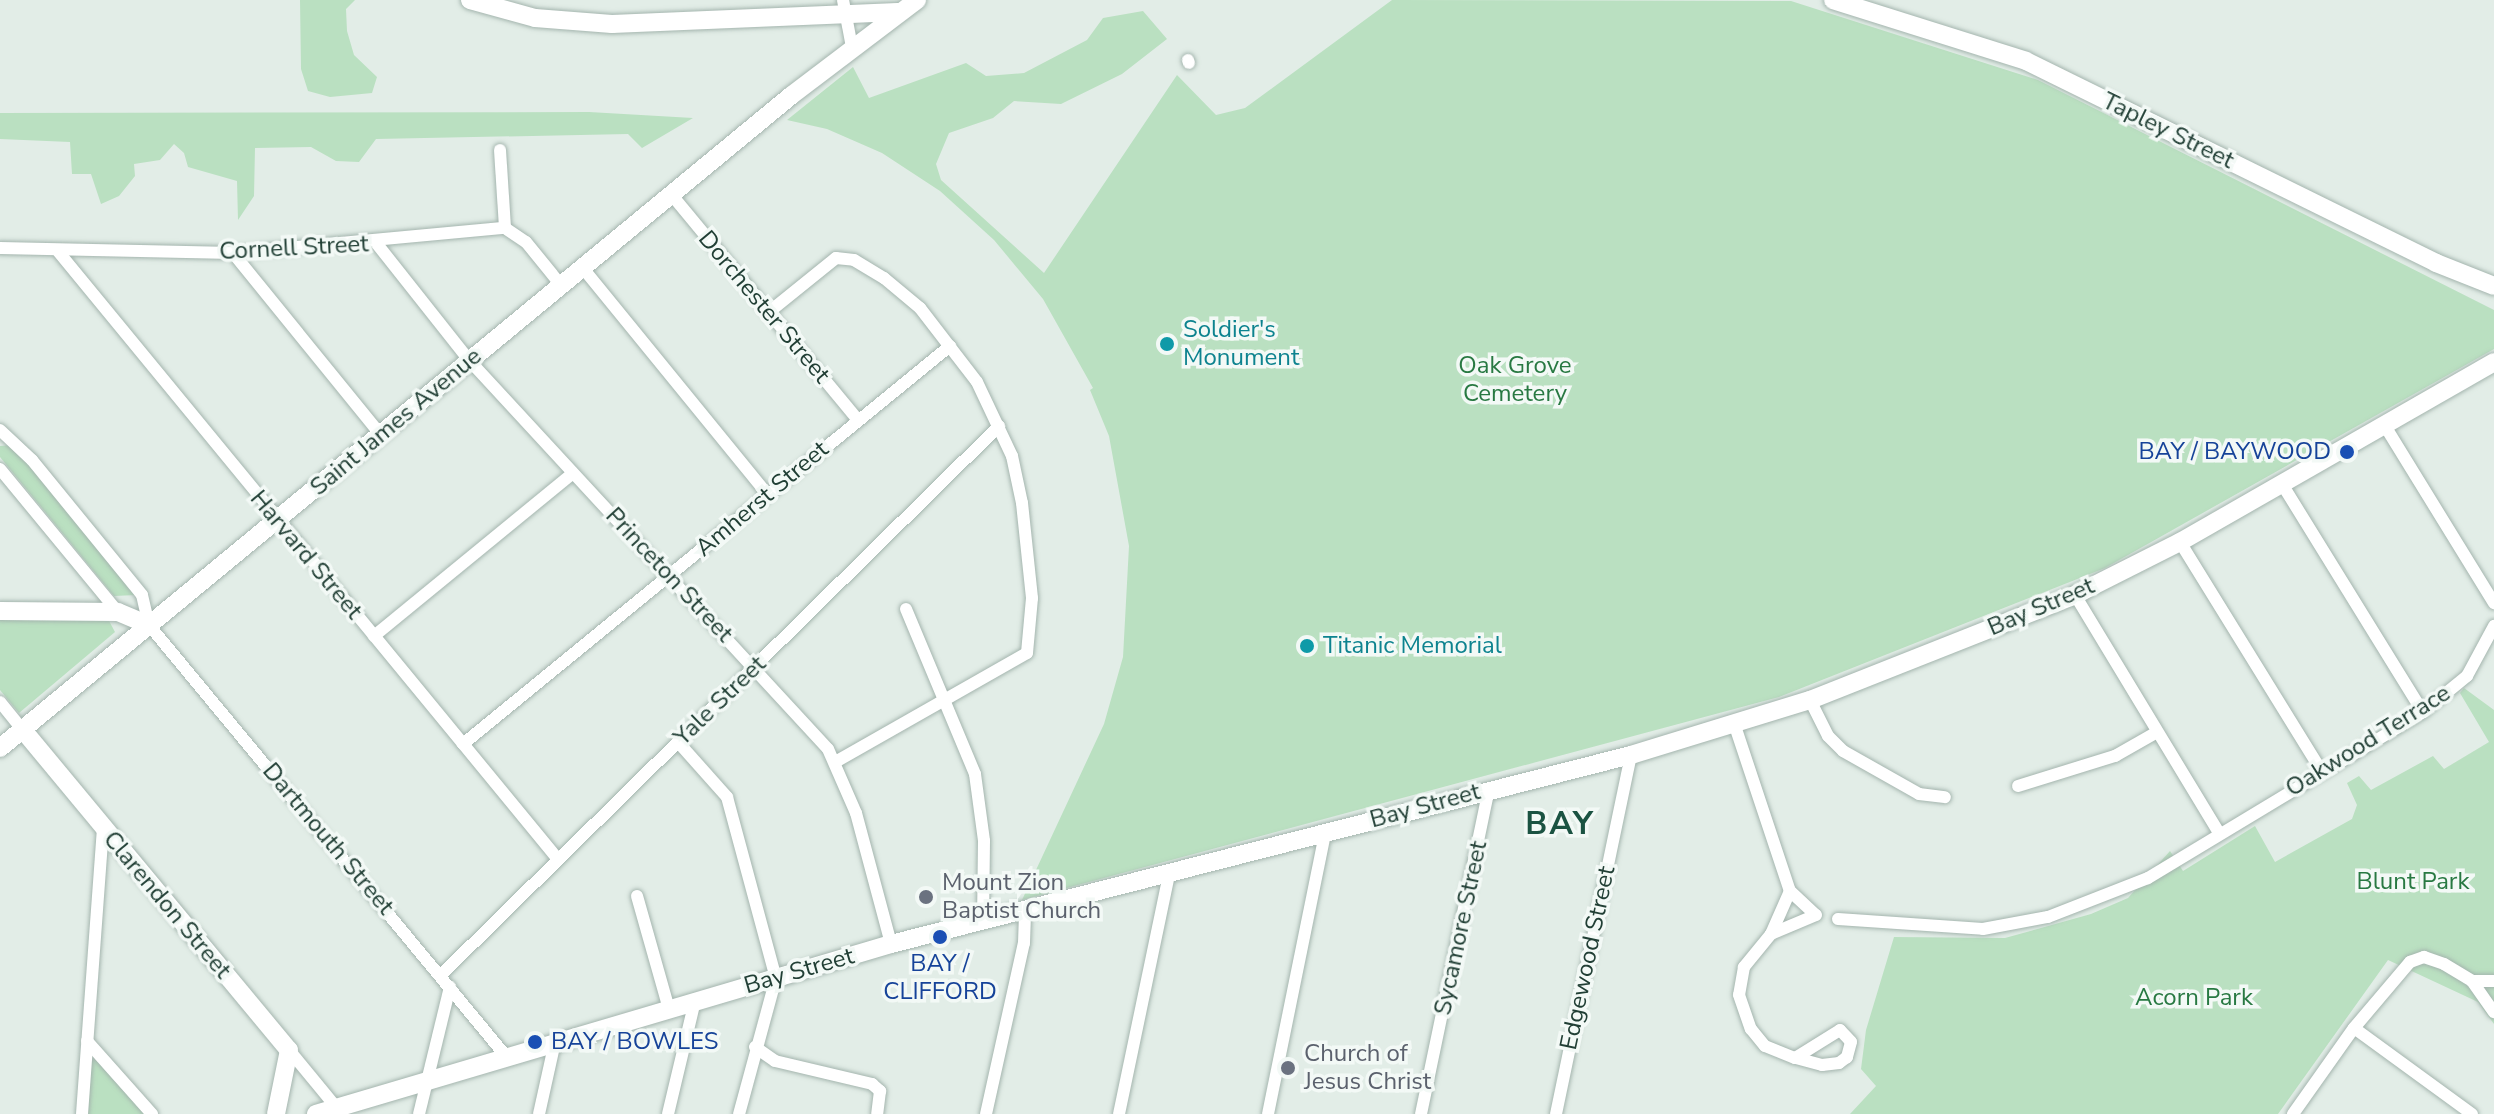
<!DOCTYPE html>
<html>
<head>
<meta charset="utf-8">
<style>
	body { margin:0 }
	#map { position:relative; width:2494px; height:1114px; overflow:hidden; background:#e2ede7; font-family:"Nunito Sans",sans-serif }
	div>[style] { position:absolute }
	.green>* { inset:0; background:#bae0c1 }
	.roads { filter:drop-shadow(0 0 2px #a4b5ae) drop-shadow(0 0 2px #a4b5ae) }
	.street>* { height:12px; margin:-6px; padding:0 6px; transform-origin:6px; border-radius:6px; background:#fff }
	.secondary>* { height:18px; margin:-9px; padding:0 9px; transform-origin:9px; border-radius:9px; background:#fff }
	.dots>* { width:22px; height:22px; translate:-50% -50%; box-sizing:border-box; border:4px solid #f3f9f6; border-radius:50% }
	span { translate:-50% -50%; white-space:nowrap; text-align:center; line-height:1.15; -webkit-text-stroke:7px #f3f9f6; paint-order:stroke }
	.street-label { font-size:24px; color:#213f35 }
	.culture-label { font-size:24px; color:#0d838f }
	.left { translate:0 -50%; text-align:left }
	.park-label { font-size:24px; color:#287942 }
	.transit-label { font-size:24px; color:#164399 }
	.right { translate:-100% -50%; text-align:right }
	.worship-label { font-size:24px; color:#5b616d }
	.district-label { font-size:32px; color:#1b5342; font-weight:700; letter-spacing:2px }
</style>
</head>
<body>
<div id="map">
	<div class="green">
		<i style="clip-path:polygon(300px 0,355px 0,346px 9px,347px 31px,354px 55px,377px 77px,372px 93px,330px 97px,308px 91px,301px 69px)"></i>
		<i style="clip-path:polygon(1392px 0,1791px 1px,2038px 80px,2494px 310px,2494px 349px,2105px 568px,1779px 697px,1022px 900px,1104px 724px,1123px 657px,1129px 546px,1109px 436px,1090px 390px,1093px 388px,1043px 299px,994px 240px,940px 191px,882px 153px,827px 129px,787px 120px,853px 67px,869px 98px,966px 63px,986px 76px,1024px 73px,1087px 40px,1103px 18px,1143px 11px,1167px 39px,1122px 74px,1061px 104px,1014px 101px,993px 118px,949px 133px,936px 164px,941px 180px,1044px 273px,1177px 75px,1216px 115px,1245px 108px)"></i>
		<i style="clip-path:polygon(589px 112px,693px 118px,642px 148px,628px 134px,376px 139px,359px 162px,336px 161px,311px 147px,255px 148px,254px 196px,238px 220px,237px 181px,188px 167px,184px 153px,174px 144px,160px 160px,134px 164px,135px 176px,119px 196px,101px 204px,91px 174px,72px 174px,70px 142px,0 139px,0 113px)"></i>
		<i style="clip-path:polygon(12px 445px,136px 595px,114px 596px,0 457px,0 446px)"></i>
		<i style="clip-path:polygon(0 619px,108px 619px,115px 632px,19px 713px,0 690px)"></i>
		<i style="clip-path:polygon(2464px 688px,2494px 710px,2494px 1024px,2478px 1002px,2388px 960px,2278px 1114px,1850px 1114px,1876px 1086px,1861px 1069px,1866px 1030px,1894px 937px,2005px 938px,2091px 914px,2128px 898px,2170px 851px,2183px 871px,2255px 826px,2275px 862px,2352px 819px,2357px 805px,2347px 783px,2359px 776px,2371px 790px,2433px 756px,2444px 769px,2489px 742px,2460px 693px)"></i>
		<i style="clip-path:polygon(95px 1059px,145px 1114px,87px 1114px,91px 1061px)"></i>
	</div>
	<div class="roads">
		<div class="street">
			<i style="left:843px;top:0;width:48px;rotate:79.2deg"></i>
			<i style="left:1188px;top:60px;width:3px;rotate:72deg"></i>
			<i style="left:500px;top:150px;width:78px;rotate:86.3deg"></i>
			<i style="left:671px;top:194px;width:293px;rotate:50.4deg"></i>
			<i style="left:377px;top:244px;width:148px;rotate:51.6deg"></i>
			<i style="left:469px;top:360px;width:529px;rotate:47.3deg"></i>
			<i style="left:828px;top:749px;width:70px;rotate:66.4deg"></i>
			<i style="left:856px;top:813px;width:136px;rotate:75deg"></i>
			<i style="left:0;top:248px;width:233px;rotate:1.2deg"></i>
			<i style="left:233px;top:253px;width:273px;rotate:-5.3deg"></i>
			<i style="left:505px;top:228px;width:25px;rotate:34deg"></i>
			<i style="left:526px;top:242px;width:55px;rotate:50.9deg"></i>
			<i style="left:57px;top:250px;width:787px;rotate:50.57deg"></i>
			<i style="left:233px;top:253px;width:235px;rotate:50.9deg"></i>
			<i style="left:582px;top:267px;width:291px;rotate:50.8deg"></i>
			<i style="left:769px;top:312px;width:86px;rotate:-38.9deg"></i>
			<i style="left:836px;top:258px;width:18px;rotate:6deg"></i>
			<i style="left:854px;top:260px;width:35px;rotate:31deg"></i>
			<i style="left:884px;top:278px;width:47px;rotate:39.8deg"></i>
			<i style="left:920px;top:308px;width:93px;rotate:52.4deg"></i>
			<i style="left:977px;top:382px;width:82px;rotate:64.7deg"></i>
			<i style="left:1012px;top:456px;width:48px;rotate:78deg"></i>
			<i style="left:1022px;top:503px;width:96px;rotate:84deg"></i>
			<i style="left:1032px;top:598px;width:55px;rotate:95.2deg"></i>
			<i style="left:1027px;top:653px;width:219px;rotate:150.4deg"></i>
			<i style="left:2385px;top:426px;width:208px;rotate:58.4deg"></i>
			<i style="left:0;top:430px;width:44px;rotate:43.2deg"></i>
			<i style="left:32px;top:460px;width:174px;rotate:50.8deg"></i>
			<i style="left:142px;top:595px;width:31px;rotate:77deg"></i>
			<i style="left:149px;top:625px;width:558px;rotate:50.38deg"></i>
			<i style="left:0;top:469px;width:185px;rotate:50.5deg"></i>
			<i style="left:2282px;top:484px;width:268px;rotate:58.3deg"></i>
			<i style="left:2180px;top:542px;width:270px;rotate:58.3deg"></i>
			<i style="left:2075px;top:595px;width:278px;rotate:58.8deg"></i>
			<i style="left:906px;top:609px;width:179px;rotate:67.3deg"></i>
			<i style="left:975px;top:774px;width:68px;rotate:82.3deg"></i>
			<i style="left:984px;top:841px;width:81px;rotate:90.7deg"></i>
			<i style="left:374px;top:636px;width:257px;rotate:-39.3deg"></i>
			<i style="left:1810px;top:700px;width:40px;rotate:63.4deg"></i>
			<i style="left:1828px;top:736px;width:21px;rotate:45deg"></i>
			<i style="left:1843px;top:751px;width:87px;rotate:29.5deg"></i>
			<i style="left:1919px;top:794px;width:26px;rotate:7deg"></i>
			<i style="left:0;top:702px;width:36px;rotate:51deg"></i>
			<i style="left:1735px;top:726px;width:174px;rotate:71.6deg"></i>
			<i style="left:1790px;top:891px;width:35px;rotate:43deg"></i>
			<i style="left:1816px;top:915px;width:49px;rotate:157.1deg"></i>
			<i style="left:678px;top:742px;width:74px;rotate:48.3deg"></i>
			<i style="left:727px;top:797px;width:188px;rotate:74.9deg"></i>
			<i style="left:776px;top:978px;width:141px;rotate:105.2deg"></i>
			<i style="left:463px;top:744px;width:629px;rotate:-39.26deg"></i>
			<i style="left:2018px;top:786px;width:102px;rotate:-17.2deg"></i>
			<i style="left:2115px;top:756px;width:48px;rotate:-29.7deg"></i>
			<i style="left:1790px;top:891px;width:47px;rotate:113.8deg"></i>
			<i style="left:1771px;top:934px;width:43px;rotate:129.3deg"></i>
			<i style="left:1744px;top:967px;width:28px;rotate:100deg"></i>
			<i style="left:1739px;top:995px;width:36px;rotate:71deg"></i>
			<i style="left:1751px;top:1029px;width:22px;rotate:51deg"></i>
			<i style="left:1765px;top:1046px;width:32px;rotate:22deg"></i>
			<i style="left:1795px;top:1058px;width:53px;rotate:-31.9deg"></i>
			<i style="left:1840px;top:1030px;width:16px;rotate:47deg"></i>
			<i style="left:1851px;top:1042px;width:16px;rotate:105deg"></i>
			<i style="left:1847px;top:1057px;width:10px;rotate:143deg"></i>
			<i style="left:1839px;top:1063px;width:17px;rotate:173deg"></i>
			<i style="left:1822px;top:1065px;width:28px;rotate:-165deg"></i>
			<i style="left:637px;top:896px;width:117px;rotate:74.2deg"></i>
			<i style="left:1838px;top:919px;width:145px;rotate:3.9deg"></i>
			<i style="left:1983px;top:929px;width:66px;rotate:-10.5deg"></i>
			<i style="left:2048px;top:917px;width:107px;rotate:-21.3deg"></i>
			<i style="left:2148px;top:878px;width:321px;rotate:-31.1deg"></i>
			<i style="left:2423px;top:712px;width:57px;rotate:-39.3deg"></i>
			<i style="left:2467px;top:676px;width:57px;rotate:-61.6deg"></i>
			<i style="left:441px;top:975px;width:783px;rotate:-44.53deg"></i>
			<i style="left:2472px;top:981px;width:22px"></i>
			<i style="left:2354px;top:1028px;width:146px;rotate:36.1deg"></i>
			<i style="left:87px;top:1041px;width:98px;rotate:48.3deg"></i>
			<i style="left:755px;top:1047px;width:24px;rotate:35deg"></i>
			<i style="left:775px;top:1061px;width:100px;rotate:13.3deg"></i>
			<i style="left:872px;top:1084px;width:11px;rotate:41deg"></i>
			<i style="left:880px;top:1091px;width:23px;rotate:97deg"></i>
			<i style="left:289px;top:1050px;width:74px;rotate:50.5deg"></i>
			<i style="left:82px;top:1114px;width:286px;rotate:-85.8deg"></i>
			<i style="left:419px;top:1114px;width:131px;rotate:-76.3deg"></i>
			<i style="left:539px;top:1114px;width:74px;rotate:-77.5deg"></i>
			<i style="left:668px;top:1114px;width:116px;rotate:-76.6deg"></i>
			<i style="left:986px;top:1114px;width:175px;rotate:-77.5deg"></i>
			<i style="left:1024px;top:943px;width:33px;rotate:-88deg"></i>
			<i style="left:1119px;top:1114px;width:245px;rotate:-78.2deg"></i>
			<i style="left:1268px;top:1114px;width:286px;rotate:-78.5deg"></i>
			<i style="left:1421px;top:1114px;width:332px;rotate:-78.2deg"></i>
			<i style="left:1556px;top:1114px;width:367px;rotate:-78.2deg"></i>
			<i style="left:2293px;top:1114px;width:105px;rotate:-54.7deg"></i>
			<i style="left:2354px;top:1028px;width:87px;rotate:-49.7deg"></i>
			<i style="left:2410px;top:962px;width:15px;rotate:-20deg"></i>
			<i style="left:2424px;top:957px;width:21px;rotate:19deg"></i>
			<i style="left:2444px;top:964px;width:33px;rotate:31deg"></i>
			<i style="left:2472px;top:981px;width:38px;rotate:55deg"></i>
		</div>
		<div class="secondary">
			<i style="left:470px;top:0;width:67px;rotate:15.5deg"></i>
			<i style="left:535px;top:18px;width:77px;rotate:4.5deg"></i>
			<i style="left:612px;top:24px;width:286px;rotate:-2.4deg"></i>
			<i style="left:1833px;top:0;width:202px;rotate:17.5deg"></i>
			<i style="left:2026px;top:61px;width:457px;rotate:26.2deg"></i>
			<i style="left:2436px;top:263px;width:62px;rotate:21.6deg"></i>
			<i style="left:0;top:611px;width:118px;rotate:0.5deg"></i>
			<i style="left:118px;top:612px;width:34px;rotate:23deg"></i>
			<i style="left:23px;top:730px;width:416px;rotate:50.3deg"></i>
			<i style="left:289px;top:1050px;width:65px;rotate:101.5deg"></i>
			<i style="left:0;top:748px;width:1026px;rotate:-39.51deg"></i>
			<i style="left:792px;top:95px;width:157px;rotate:-37.2deg"></i>
			<i style="left:316px;top:1114px;width:600px;rotate:-16.47deg"></i>
			<i style="left:891px;top:944px;width:764px;rotate:-14.33deg"></i>
			<i style="left:1631px;top:755px;width:187px;rotate:-17.1deg"></i>
			<i style="left:1810px;top:700px;width:285px;rotate:-21.6deg"></i>
			<i style="left:2075px;top:595px;width:118px;rotate:-26.8deg"></i>
			<i style="left:2180px;top:542px;width:362px;rotate:-29.8deg"></i>
		</div>
	</div>
	<div class="dots">
		<i style="left:1167px;top:344px;background:#0f9aa8"></i>
		<i style="left:2347px;top:452px;background:#1a4fb4"></i>
		<i style="left:1307px;top:646px;background:#0f9aa8"></i>
		<i style="left:926px;top:897px;background:#6b7280"></i>
		<i style="left:940px;top:937px;background:#1a4fb4"></i>
		<i style="left:535px;top:1042px;background:#1a4fb4"></i>
		<i style="left:1288px;top:1068px;background:#6b7280"></i>
	</div>
	<div class="street-label">
		<span style="left:2168px;top:131px;rotate:26deg">Tapley Street</span>
		<span style="left:294px;top:248px;rotate:-3deg">Cornell Street</span>
		<span style="left:764px;top:307px;rotate:50deg">Dorchester Street</span>
		<span style="left:396px;top:422px;rotate:-40deg">Saint James Avenue</span>
		<span style="left:762px;top:499px;rotate:-40deg">Amherst Street</span>
		<span style="left:306px;top:555px;rotate:50deg">Harvard Street</span>
		<span style="left:669px;top:575px;rotate:47deg">Princeton Street</span>
		<span style="left:2041px;top:607px;rotate:-23deg">Bay Street</span>
		<span style="left:720px;top:701px;rotate:-44deg">Yale Street</span>
		<span style="left:2368px;top:741px;rotate:-32deg">Oakwood Terrace</span>
		<span style="left:1425px;top:806px;rotate:-15deg">Bay Street</span>
		<span style="left:328px;top:839px;rotate:50deg">Dartmouth Street</span>
		<span style="left:167px;top:905px;rotate:50deg">Clarendon Street</span>
		<span style="left:1461px;top:928px;rotate:-78deg">Sycamore Street</span>
		<span style="left:1588px;top:958px;rotate:-78deg">Edgewood Street</span>
		<span style="left:799px;top:971px;rotate:-16deg">Bay Street</span>
	</div>
	<div class="culture-label">
		<span class="left" style="left:1183px;top:344px">Soldier's<br>Monument</span>
		<span class="left" style="left:1323px;top:646px">Titanic Memorial</span>
	</div>
	<div class="park-label">
		<span style="left:1515px;top:380px">Oak Grove<br>Cemetery</span>
		<span style="left:2413px;top:882px">Blunt Park</span>
		<span style="left:2194px;top:998px">Acorn Park</span>
	</div>
	<div class="transit-label">
		<span class="right" style="left:2331px;top:452px">BAY / BAYWOOD</span>
		<span style="left:940px;top:978px">BAY /<br>CLIFFORD</span>
		<span class="left" style="left:551px;top:1042px">BAY / BOWLES</span>
	</div>
	<div class="worship-label">
		<span class="left" style="left:942px;top:897px">Mount Zion<br>Baptist Church</span>
		<span class="left" style="left:1304px;top:1068px">Church of<br>Jesus Christ</span>
	</div>
	<div class="district-label">
		<span style="left:1560px;top:824px">BAY</span>
	</div>
</div>
</body>
</html>
